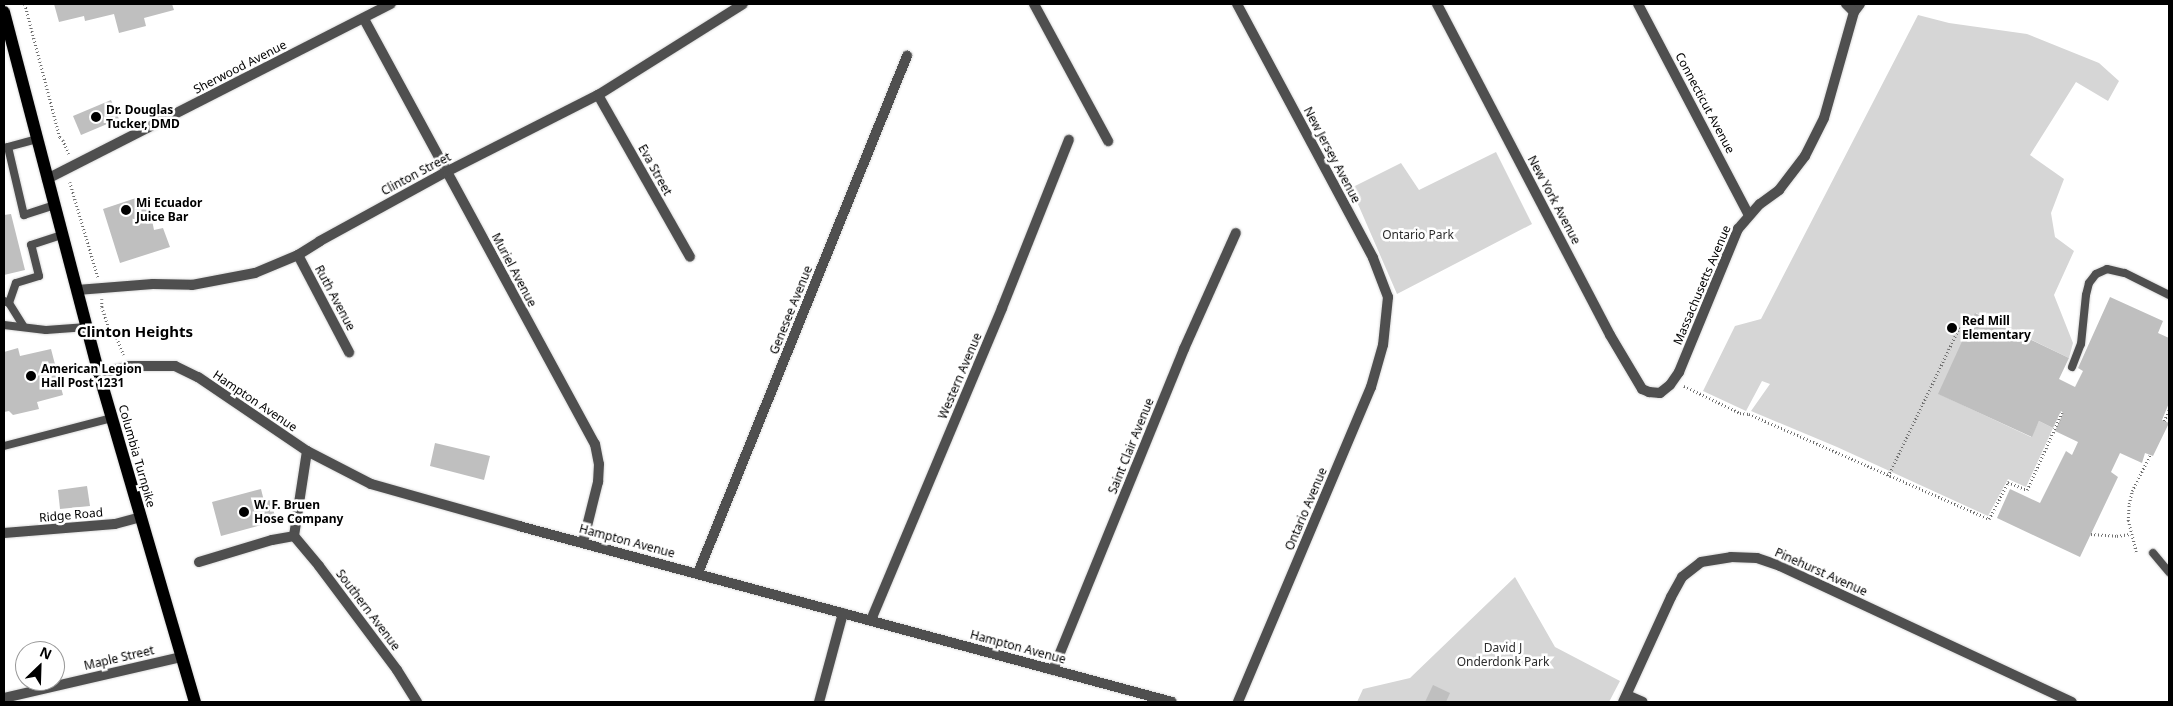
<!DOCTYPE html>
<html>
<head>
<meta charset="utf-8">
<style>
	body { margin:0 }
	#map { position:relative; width:2173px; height:706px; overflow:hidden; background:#fff; font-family:"Noto Sans",sans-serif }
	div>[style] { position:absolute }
	.green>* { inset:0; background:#d6d6d6 }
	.building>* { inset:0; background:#bfbfbf }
	.path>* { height:2.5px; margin-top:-1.25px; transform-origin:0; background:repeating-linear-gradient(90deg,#717171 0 1px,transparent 0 3.5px) }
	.roads { filter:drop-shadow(0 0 1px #dbdbdb) drop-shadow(0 0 1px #dbdbdb) }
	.service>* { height:8px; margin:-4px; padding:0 4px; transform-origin:4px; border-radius:4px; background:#4f4f4f }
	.minor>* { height:10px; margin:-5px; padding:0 5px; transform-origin:5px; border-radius:5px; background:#4f4f4f }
	.tertiary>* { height:10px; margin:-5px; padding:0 5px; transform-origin:5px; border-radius:5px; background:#4f4f4f }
	.primary>* { height:12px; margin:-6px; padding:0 6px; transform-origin:6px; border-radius:6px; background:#000 }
	.dots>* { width:14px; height:14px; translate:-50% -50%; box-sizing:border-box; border:2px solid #fff; border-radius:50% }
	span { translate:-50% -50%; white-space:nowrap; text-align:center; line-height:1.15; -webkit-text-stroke:5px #fff; paint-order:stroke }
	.street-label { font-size:12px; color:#000 }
	.poi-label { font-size:12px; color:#000; font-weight:700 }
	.left { translate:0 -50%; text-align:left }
	.park-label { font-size:12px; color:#2d2d2d }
	.quarter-label { font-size:15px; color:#000; font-weight:700 }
	.frame { position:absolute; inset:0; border:5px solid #000; pointer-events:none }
	.north { position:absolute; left:15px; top:641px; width:50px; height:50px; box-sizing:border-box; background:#fff; border:1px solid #999; border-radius:50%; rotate:24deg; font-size:14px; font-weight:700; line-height:20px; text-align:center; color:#000 }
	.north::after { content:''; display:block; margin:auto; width:18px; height:22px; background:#000; clip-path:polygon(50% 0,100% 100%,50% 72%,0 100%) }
</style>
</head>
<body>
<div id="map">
	<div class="green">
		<i style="clip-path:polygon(1918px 15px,1949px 23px,2027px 34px,2099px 63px,2119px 81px,2108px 101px,2076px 82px,2030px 155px,2064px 179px,2051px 213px,2055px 237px,2074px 251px,2054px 295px,2073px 343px,2069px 358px,1976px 313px,1939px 394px,2031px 437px,2039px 421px,2053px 428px,2026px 487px,2008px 479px,1988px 516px,1837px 447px,1751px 411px,1770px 384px,1762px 381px,1746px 411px,1703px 391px,1735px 326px,1761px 319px)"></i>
		<i style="clip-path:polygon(1496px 152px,1532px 224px,1397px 294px,1351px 188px,1401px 163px,1419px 190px)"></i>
		<i style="clip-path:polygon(1515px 577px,1555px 647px,1620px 681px,1609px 702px,1357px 702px,1363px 689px,1410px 678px)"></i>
	</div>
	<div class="building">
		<i style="clip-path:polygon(54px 4px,172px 4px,174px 10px,144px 18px,146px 26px,119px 33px,114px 14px,85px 21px,84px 16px,59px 22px)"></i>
		<i style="clip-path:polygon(111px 100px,119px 119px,81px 135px,73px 116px)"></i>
		<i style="clip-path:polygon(142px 196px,150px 210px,154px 230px,163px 228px,170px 247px,120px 263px,103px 209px)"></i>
		<i style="clip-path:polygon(11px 214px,25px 270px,4px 275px,4px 215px)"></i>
		<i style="clip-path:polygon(2110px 297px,2163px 321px,2158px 333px,2169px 338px,2169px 403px,2162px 420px,2169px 423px,2153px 456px,2145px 453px,2142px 463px,2120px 453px,2111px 472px,2118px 477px,2080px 557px,1997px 518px,2010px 489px,2040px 503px,2066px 451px,2072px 455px,2078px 442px,2055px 431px,2063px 413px,2061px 411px,2053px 428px,2039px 421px,2032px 437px,1938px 394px,1975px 313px,2069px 358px,2059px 379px,2075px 387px,2083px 371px,2078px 368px)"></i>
		<i style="clip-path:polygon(18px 348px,20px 356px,51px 349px,63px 395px,37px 402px,39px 409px,13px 415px,9px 411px,4px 412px,4px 352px)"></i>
		<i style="clip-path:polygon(435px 443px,490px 456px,484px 480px,430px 466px)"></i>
		<i style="clip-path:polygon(87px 486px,90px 506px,60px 509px,58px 490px)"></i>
		<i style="clip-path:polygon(261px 489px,264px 501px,271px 500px,276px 521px,221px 536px,212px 502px)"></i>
		<i style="clip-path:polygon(1433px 685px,1450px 693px,1446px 702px,1425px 702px)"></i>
	</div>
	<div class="path">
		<i style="left:25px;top:4px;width:138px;rotate:75.3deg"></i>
		<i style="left:60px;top:137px;width:4px;rotate:45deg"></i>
		<i style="left:63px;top:140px;width:15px;rotate:67deg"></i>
		<i style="left:70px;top:182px;width:99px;rotate:73.6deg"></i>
		<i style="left:102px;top:299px;width:8px;rotate:90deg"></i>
		<i style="left:102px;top:307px;width:28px;rotate:72deg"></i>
		<i style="left:111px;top:334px;width:7px;rotate:34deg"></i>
		<i style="left:117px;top:338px;width:18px;rotate:68deg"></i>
		<i style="left:1684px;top:386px;width:62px;rotate:25.7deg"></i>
		<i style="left:1740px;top:413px;width:9px;rotate:6deg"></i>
		<i style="left:1749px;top:414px;width:262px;rotate:23.6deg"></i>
		<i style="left:1989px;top:519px;width:42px;rotate:-62.8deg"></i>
		<i style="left:2008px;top:482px;width:21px;rotate:23deg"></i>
		<i style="left:2027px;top:490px;width:85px;rotate:-65.8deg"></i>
		<i style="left:2164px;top:421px;width:12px;rotate:-66deg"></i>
		<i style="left:1888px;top:476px;width:164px;rotate:-64.4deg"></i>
		<i style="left:1959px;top:328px;width:8px;rotate:30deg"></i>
		<i style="left:2091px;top:534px;width:26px;rotate:4deg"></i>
		<i style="left:2117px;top:536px;width:13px;rotate:-9deg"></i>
		<i style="left:2136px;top:552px;width:32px;rotate:-104deg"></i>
		<i style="left:2128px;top:521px;width:17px;rotate:-87deg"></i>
		<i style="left:2129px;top:504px;width:13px;rotate:-77deg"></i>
		<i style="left:2132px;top:491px;width:40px;rotate:-63.4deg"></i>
	</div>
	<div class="roads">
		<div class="service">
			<i style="left:8px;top:147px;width:70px;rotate:76.8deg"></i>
			<i style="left:24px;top:215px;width:32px;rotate:-18deg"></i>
			<i style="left:4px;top:148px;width:34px;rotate:-15deg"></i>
			<i style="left:4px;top:301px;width:5px;rotate:22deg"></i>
			<i style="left:9px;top:303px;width:28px;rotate:58deg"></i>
			<i style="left:9px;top:303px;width:21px;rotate:-71deg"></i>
			<i style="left:16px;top:283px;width:24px;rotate:-17deg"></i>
			<i style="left:39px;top:276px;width:32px;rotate:-104deg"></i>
			<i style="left:31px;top:245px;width:33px;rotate:-18deg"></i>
			<i style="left:4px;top:325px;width:42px;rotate:6.8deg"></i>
			<i style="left:46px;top:330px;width:41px;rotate:-4.2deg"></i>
			<i style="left:2072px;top:367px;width:25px;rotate:-69deg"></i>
			<i style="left:2081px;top:344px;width:49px;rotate:-84.2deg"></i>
			<i style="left:2086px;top:295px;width:12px;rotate:-76deg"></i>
			<i style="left:2089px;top:283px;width:11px;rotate:-52deg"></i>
			<i style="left:2096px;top:274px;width:12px;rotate:-24deg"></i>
			<i style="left:2107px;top:269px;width:18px;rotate:13deg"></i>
			<i style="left:2125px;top:273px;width:49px;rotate:26.6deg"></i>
			<i style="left:4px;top:446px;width:112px;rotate:-14.5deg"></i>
			<i style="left:2153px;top:553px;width:25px;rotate:50deg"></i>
		</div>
		<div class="minor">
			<i style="left:1034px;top:4px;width:156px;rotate:61.6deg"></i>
			<i style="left:1237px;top:4px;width:288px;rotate:61.8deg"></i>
			<i style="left:1373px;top:258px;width:42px;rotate:69deg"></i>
			<i style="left:1388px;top:297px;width:48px;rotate:95.9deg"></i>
			<i style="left:1383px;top:345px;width:44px;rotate:105.9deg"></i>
			<i style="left:1371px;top:387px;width:342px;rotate:112.9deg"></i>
			<i style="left:1437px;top:4px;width:373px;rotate:62.4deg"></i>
			<i style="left:1610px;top:335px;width:63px;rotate:59.3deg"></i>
			<i style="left:1642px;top:389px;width:8px;rotate:23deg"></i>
			<i style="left:1649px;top:392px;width:11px;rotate:5deg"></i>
			<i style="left:1660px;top:393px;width:13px;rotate:-39deg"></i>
			<i style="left:1670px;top:385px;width:16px;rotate:-55deg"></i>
			<i style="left:1679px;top:372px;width:155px;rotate:-67.6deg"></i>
			<i style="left:1738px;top:229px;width:33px;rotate:-49deg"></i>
			<i style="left:1760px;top:204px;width:24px;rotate:-36deg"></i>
			<i style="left:1779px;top:190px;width:43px;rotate:-52.6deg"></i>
			<i style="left:1805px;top:156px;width:42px;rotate:-63.4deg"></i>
			<i style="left:1824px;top:118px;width:110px;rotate:-74.2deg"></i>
			<i style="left:1854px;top:12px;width:10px;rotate:-53deg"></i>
			<i style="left:1638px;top:4px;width:238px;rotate:62.3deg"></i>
			<i style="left:1846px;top:4px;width:11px;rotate:45deg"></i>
			<i style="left:364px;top:19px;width:484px;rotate:61.5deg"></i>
			<i style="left:595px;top:444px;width:20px;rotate:79deg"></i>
			<i style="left:599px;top:464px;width:18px;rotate:93deg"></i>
			<i style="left:598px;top:482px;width:62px;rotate:104deg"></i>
			<i style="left:598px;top:95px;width:186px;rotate:60.4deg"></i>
			<i style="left:298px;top:255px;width:110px;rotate:62.3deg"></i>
			<i style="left:77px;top:290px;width:76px;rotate:-4.5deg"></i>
			<i style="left:153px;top:284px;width:39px;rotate:1deg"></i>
			<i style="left:192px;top:285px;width:64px;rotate:-10.8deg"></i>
			<i style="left:255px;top:273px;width:47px;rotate:-22.7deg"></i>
			<i style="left:298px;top:255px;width:26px;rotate:-32deg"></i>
			<i style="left:320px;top:241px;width:146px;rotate:-28.7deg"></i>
			<i style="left:448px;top:171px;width:168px;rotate:-26.9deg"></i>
			<i style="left:598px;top:95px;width:171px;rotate:-32.1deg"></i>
			<i style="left:307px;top:451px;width:86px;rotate:98.7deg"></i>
			<i style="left:294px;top:536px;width:39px;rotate:50deg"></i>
			<i style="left:319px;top:566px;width:130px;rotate:53.1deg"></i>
			<i style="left:397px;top:670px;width:38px;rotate:58deg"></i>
			<i style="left:4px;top:533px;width:111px;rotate:-4.6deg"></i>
			<i style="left:115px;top:524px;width:27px;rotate:-15deg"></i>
			<i style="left:199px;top:562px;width:76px;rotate:-16.8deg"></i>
			<i style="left:272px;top:540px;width:22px;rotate:-10deg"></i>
			<i style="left:698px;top:573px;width:558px;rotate:-67.99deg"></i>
			<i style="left:871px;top:620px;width:338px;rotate:-67.2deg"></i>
			<i style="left:1002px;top:308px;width:181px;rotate:-68.3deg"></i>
			<i style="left:1053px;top:670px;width:347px;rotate:-67.8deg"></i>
			<i style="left:1184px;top:349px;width:127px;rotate:-65.9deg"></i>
			<i style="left:1627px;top:695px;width:17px;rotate:24deg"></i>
			<i style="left:4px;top:698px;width:183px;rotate:-13deg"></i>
			<i style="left:819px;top:702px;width:92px;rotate:-74.9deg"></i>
			<i style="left:1623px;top:702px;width:115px;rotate:-65.4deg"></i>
			<i style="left:1671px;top:597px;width:23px;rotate:-61deg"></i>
			<i style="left:1682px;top:577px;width:24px;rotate:-38deg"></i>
			<i style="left:1701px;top:562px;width:30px;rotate:-9deg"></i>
			<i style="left:1731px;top:557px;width:26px;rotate:2deg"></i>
			<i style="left:1757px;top:558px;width:24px;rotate:19deg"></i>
			<i style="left:1780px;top:566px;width:322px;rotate:25deg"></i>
		</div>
		<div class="tertiary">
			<i style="left:47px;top:179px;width:386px;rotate:-27deg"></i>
			<i style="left:99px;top:374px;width:31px;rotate:-15deg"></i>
			<i style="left:129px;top:366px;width:46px"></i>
			<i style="left:175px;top:366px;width:25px;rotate:26deg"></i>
			<i style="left:198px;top:377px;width:132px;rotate:34.2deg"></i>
			<i style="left:307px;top:451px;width:72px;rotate:27.3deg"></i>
			<i style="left:371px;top:484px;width:154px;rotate:15.8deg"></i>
			<i style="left:519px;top:526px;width:676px;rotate:15.08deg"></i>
		</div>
		<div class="primary">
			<i style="left:4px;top:12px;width:374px;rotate:75.3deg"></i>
			<i style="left:99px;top:374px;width:342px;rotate:73.7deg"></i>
		</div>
	</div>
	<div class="dots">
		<i style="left:96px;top:117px;background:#000"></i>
		<i style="left:126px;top:210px;background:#000"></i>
		<i style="left:1952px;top:328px;background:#000"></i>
		<i style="left:31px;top:376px;background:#000"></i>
		<i style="left:244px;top:512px;background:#000"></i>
	</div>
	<div class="street-label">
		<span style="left:240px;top:67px;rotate:-27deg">Sherwood Avenue</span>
		<span style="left:1705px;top:103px;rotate:62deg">Connecticut Avenue</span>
		<span style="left:1332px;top:155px;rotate:62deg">New Jersey Avenue</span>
		<span style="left:655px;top:170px;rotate:61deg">Eva Street</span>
		<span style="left:416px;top:174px;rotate:-28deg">Clinton Street</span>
		<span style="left:1554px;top:200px;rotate:62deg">New York Avenue</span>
		<span style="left:514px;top:270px;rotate:62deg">Muriel Avenue</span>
		<span style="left:1702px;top:285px;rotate:-67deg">Massachusetts Avenue</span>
		<span style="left:335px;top:298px;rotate:62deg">Ruth Avenue</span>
		<span style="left:791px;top:310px;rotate:-68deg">Genesee Avenue</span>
		<span style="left:960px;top:376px;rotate:-67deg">Western Avenue</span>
		<span style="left:255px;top:401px;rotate:34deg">Hampton Avenue</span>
		<span style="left:1131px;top:446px;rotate:-68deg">Saint Clair Avenue</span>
		<span style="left:137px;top:456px;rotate:74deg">Columbia Turnpike</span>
		<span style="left:1306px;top:509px;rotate:-67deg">Ontario Avenue</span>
		<span style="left:71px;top:515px;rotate:-5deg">Ridge Road</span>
		<span style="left:627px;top:541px;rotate:15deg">Hampton Avenue</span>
		<span style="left:1821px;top:572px;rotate:24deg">Pinehurst Avenue</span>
		<span style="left:368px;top:610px;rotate:53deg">Southern Avenue</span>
		<span style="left:1018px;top:647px;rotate:15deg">Hampton Avenue</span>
		<span style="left:119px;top:658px;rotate:-13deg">Maple Street</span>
	</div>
	<div class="poi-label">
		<span class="left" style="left:106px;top:117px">Dr. Douglas<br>Tucker, DMD</span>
		<span class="left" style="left:136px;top:210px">Mi Ecuador<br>Juice Bar</span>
		<span class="left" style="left:1962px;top:328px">Red Mill<br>Elementary</span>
		<span class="left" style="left:41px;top:376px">American Legion<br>Hall Post 1231</span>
		<span class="left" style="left:254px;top:512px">W. F. Bruen<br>Hose Company</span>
	</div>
	<div class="park-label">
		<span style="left:1418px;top:235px">Ontario Park</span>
		<span style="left:1503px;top:655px">David J<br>Onderdonk Park</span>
	</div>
	<div class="quarter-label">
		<span style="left:135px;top:332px">Clinton Heights</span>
	</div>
	<div class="frame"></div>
	<div class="north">N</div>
</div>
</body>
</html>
